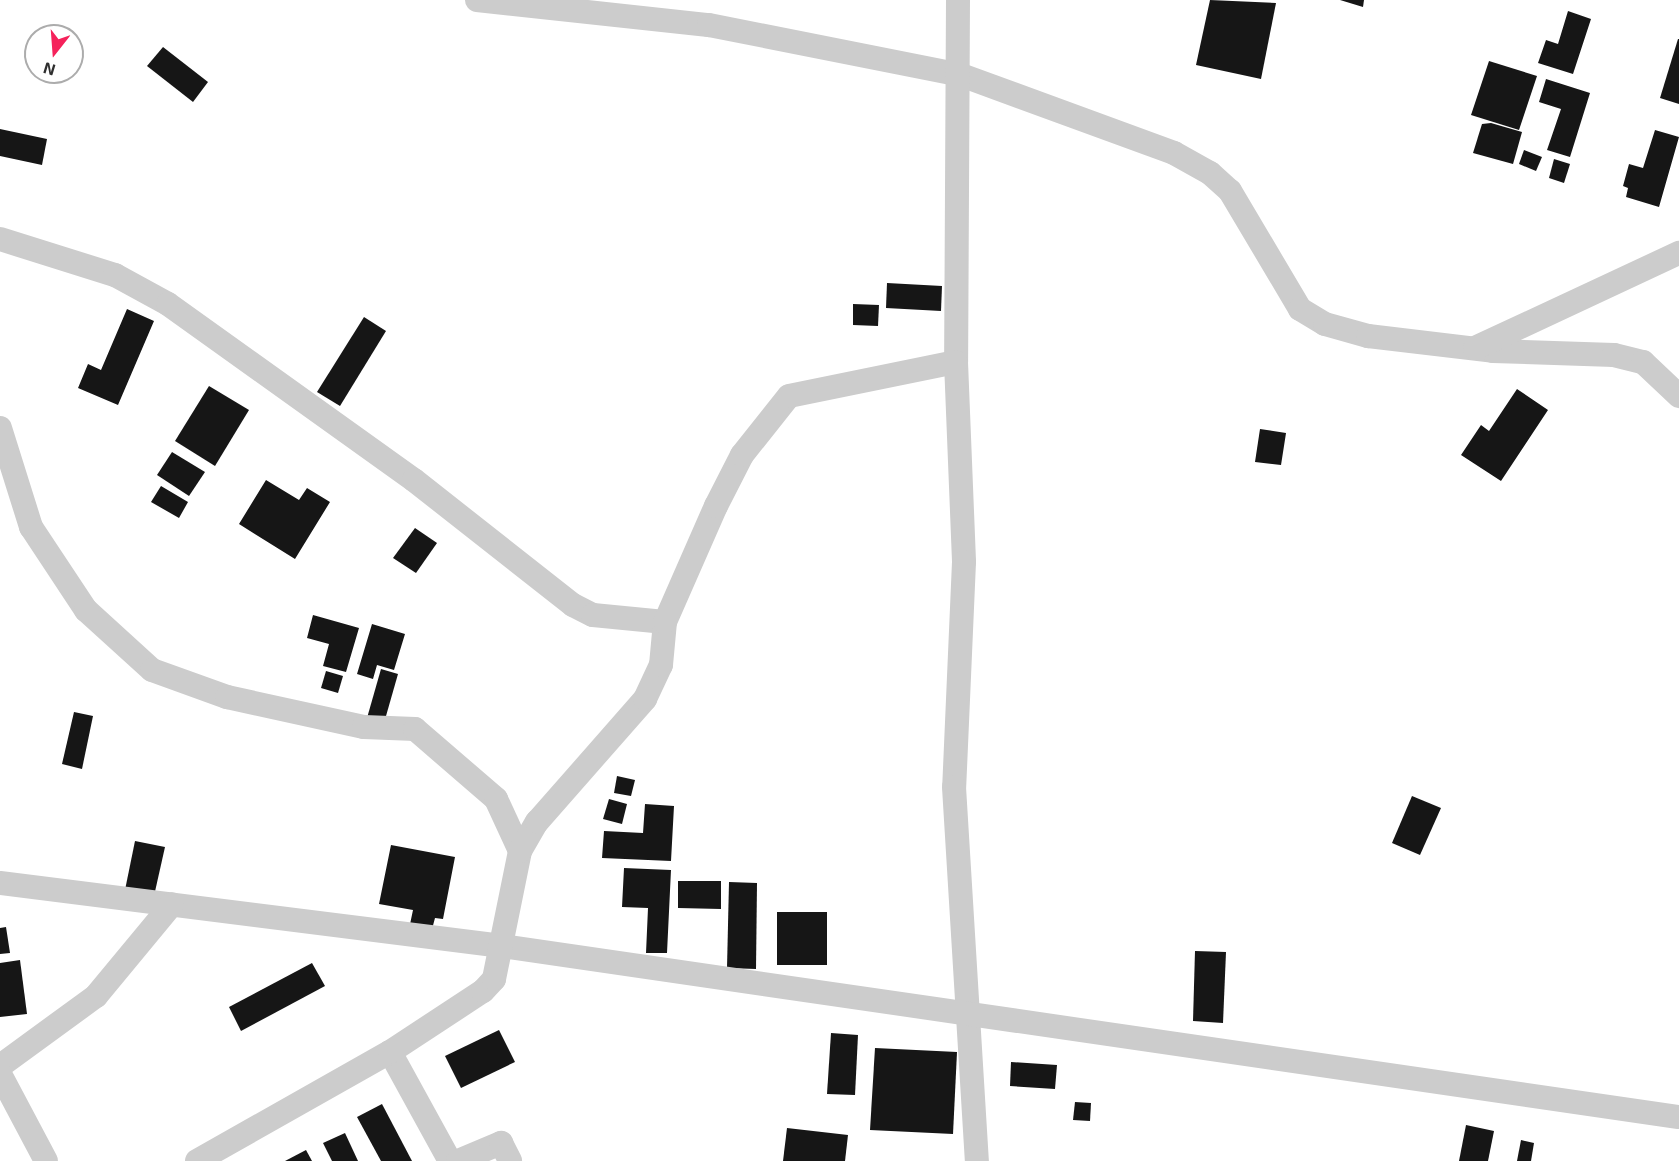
<!DOCTYPE html>
<html>
<head>
<meta charset="utf-8">
<style>
	body { margin:0 }
	#map { position:relative; width:1679px; height:1161px; overflow:hidden; background:#fff; font-family:"Exo 2",sans-serif }
	div>[style] { position:absolute }
	.building>* { inset:0; background:#161616 }
	.minor>* { height:24px; margin:-12px; padding:0 12px; transform-origin:12px; border-radius:12px; background:#ccc }
	span { translate:-50% -50%; white-space:nowrap; text-align:center; line-height:1.15; -webkit-text-stroke:6px #fff; paint-order:stroke }
	.north { position:absolute; left:24px; top:24px; width:60px; height:60px; box-sizing:border-box; background:#fff; border:2px solid #acacac; border-radius:50%; rotate:197deg; font-size:16px; font-weight:700; line-height:24px; text-align:center; color:#2f2f2f }
	.north::after { content:''; display:block; margin:auto; width:21px; height:27px; background:#f5225b; clip-path:polygon(50% 0,100% 100%,50% 72%,0 100%) }
</style>
</head>
<body>
<div id="map">
	<div class="building">
		<i style="clip-path:polygon(1210px 0,1276px 3px,1261px 79px,1196px 65px)"></i>
		<i style="clip-path:polygon(1340px 0,1364px 0,1363px 7px)"></i>
		<i style="clip-path:polygon(1568px 11px,1591px 19px,1573px 74px,1538px 63px,1546px 40px,1558px 44px)"></i>
		<i style="clip-path:polygon(1678px 39px,1679px 39px,1679px 104px,1660px 98px)"></i>
		<i style="clip-path:polygon(163px 47px,208px 82px,193px 102px,147px 66px)"></i>
		<i style="clip-path:polygon(1489px 61px,1537px 76px,1519px 130px,1471px 115px)"></i>
		<i style="clip-path:polygon(1546px 79px,1590px 93px,1570px 157px,1547px 150px,1561px 109px,1539px 102px)"></i>
		<i style="clip-path:polygon(1491px 123px,1522px 132px,1513px 164px,1473px 153px,1482px 124px)"></i>
		<i style="clip-path:polygon(0 129px,47px 139px,42px 165px,0 156px)"></i>
		<i style="clip-path:polygon(1655px 130px,1679px 137px,1659px 207px,1626px 197px,1628px 188px,1623px 186px,1629px 164px,1643px 168px)"></i>
		<i style="clip-path:polygon(1524px 150px,1542px 157px,1536px 171px,1519px 164px)"></i>
		<i style="clip-path:polygon(1554px 159px,1570px 164px,1564px 183px,1549px 178px)"></i>
		<i style="clip-path:polygon(887px 283px,942px 286px,941px 311px,886px 308px)"></i>
		<i style="clip-path:polygon(853px 304px,879px 305px,878px 326px,853px 325px)"></i>
		<i style="clip-path:polygon(127px 309px,154px 321px,118px 405px,78px 388px,88px 364px,101px 370px)"></i>
		<i style="clip-path:polygon(364px 317px,386px 331px,340px 406px,317px 392px)"></i>
		<i style="clip-path:polygon(209px 386px,249px 410px,215px 466px,175px 441px)"></i>
		<i style="clip-path:polygon(1517px 389px,1548px 410px,1501px 481px,1461px 455px,1481px 425px,1489px 431px)"></i>
		<i style="clip-path:polygon(1260px 429px,1286px 433px,1281px 465px,1255px 462px)"></i>
		<i style="clip-path:polygon(172px 452px,205px 472px,189px 496px,157px 475px)"></i>
		<i style="clip-path:polygon(266px 480px,299px 500px,307px 488px,330px 502px,295px 559px,239px 524px)"></i>
		<i style="clip-path:polygon(161px 486px,188px 502px,179px 518px,151px 502px)"></i>
		<i style="clip-path:polygon(415px 528px,437px 543px,416px 573px,393px 558px)"></i>
		<i style="clip-path:polygon(313px 615px,359px 628px,346px 672px,323px 666px,329px 644px,307px 638px)"></i>
		<i style="clip-path:polygon(372px 624px,405px 634px,394px 670px,377px 665px,373px 679px,357px 674px)"></i>
		<i style="clip-path:polygon(381px 669px,398px 674px,384px 723px,367px 718px)"></i>
		<i style="clip-path:polygon(326px 671px,343px 676px,338px 693px,321px 688px)"></i>
		<i style="clip-path:polygon(74px 712px,93px 716px,82px 769px,62px 764px)"></i>
		<i style="clip-path:polygon(617px 776px,635px 780px,631px 796px,614px 793px)"></i>
		<i style="clip-path:polygon(1412px 796px,1441px 808px,1420px 855px,1392px 843px)"></i>
		<i style="clip-path:polygon(609px 799px,627px 804px,622px 824px,603px 819px)"></i>
		<i style="clip-path:polygon(645px 804px,674px 806px,671px 861px,602px 858px,604px 831px,643px 833px)"></i>
		<i style="clip-path:polygon(135px 841px,165px 847px,154px 896px,125px 890px)"></i>
		<i style="clip-path:polygon(391px 845px,455px 857px,443px 919px,435px 918px,431px 933px,409px 929px,413px 910px,379px 904px)"></i>
		<i style="clip-path:polygon(624px 868px,671px 870px,667px 953px,646px 953px,648px 908px,622px 907px)"></i>
		<i style="clip-path:polygon(678px 881px,721px 881px,721px 909px,678px 908px)"></i>
		<i style="clip-path:polygon(729px 882px,757px 883px,756px 969px,727px 968px)"></i>
		<i style="clip-path:polygon(777px 912px,827px 912px,827px 965px,777px 965px)"></i>
		<i style="clip-path:polygon(6px 927px,10px 953px,0 954px,0 928px)"></i>
		<i style="clip-path:polygon(1195px 951px,1226px 952px,1223px 1023px,1193px 1021px)"></i>
		<i style="clip-path:polygon(20px 960px,27px 1014px,0 1017px,0 963px)"></i>
		<i style="clip-path:polygon(312px 963px,325px 986px,241px 1031px,229px 1007px)"></i>
		<i style="clip-path:polygon(499px 1030px,515px 1062px,461px 1088px,445px 1056px)"></i>
		<i style="clip-path:polygon(831px 1033px,858px 1035px,855px 1095px,827px 1094px)"></i>
		<i style="clip-path:polygon(875px 1048px,957px 1052px,953px 1134px,870px 1130px)"></i>
		<i style="clip-path:polygon(1011px 1062px,1057px 1065px,1055px 1089px,1010px 1086px)"></i>
		<i style="clip-path:polygon(1075px 1102px,1091px 1103px,1090px 1121px,1073px 1120px)"></i>
		<i style="clip-path:polygon(382px 1104px,412px 1161px,381px 1161px,357px 1117px)"></i>
		<i style="clip-path:polygon(1466px 1125px,1494px 1131px,1488px 1161px,1459px 1161px)"></i>
		<i style="clip-path:polygon(787px 1128px,848px 1135px,845px 1161px,783px 1161px)"></i>
		<i style="clip-path:polygon(345px 1133px,358px 1161px,332px 1161px,323px 1143px)"></i>
		<i style="clip-path:polygon(1521px 1140px,1534px 1143px,1531px 1161px,1517px 1161px)"></i>
		<i style="clip-path:polygon(306px 1150px,312px 1161px,285px 1161px)"></i>
	</div>
	<div class="minor">
		<i style="left:477px;top:0;width:233px;rotate:6.2deg"></i>
		<i style="left:709px;top:25px;width:257px;rotate:11.2deg"></i>
		<i style="left:961px;top:75px;width:227px;rotate:20.1deg"></i>
		<i style="left:1174px;top:153px;width:41px;rotate:29.1deg"></i>
		<i style="left:1210px;top:173px;width:27px;rotate:42deg"></i>
		<i style="left:1230px;top:191px;width:137px;rotate:59.3deg"></i>
		<i style="left:1300px;top:309px;width:29px;rotate:31deg"></i>
		<i style="left:1325px;top:324px;width:45px;rotate:15.6deg"></i>
		<i style="left:1368px;top:336px;width:126px;rotate:6.8deg"></i>
		<i style="left:1493px;top:351px;width:121px;rotate:1.9deg"></i>
		<i style="left:1614px;top:355px;width:30px;rotate:14deg"></i>
		<i style="left:1643px;top:362px;width:50px;rotate:43.4deg"></i>
		<i style="left:958px;top:0;width:362px;rotate:90.3deg"></i>
		<i style="left:956px;top:362px;width:200px;rotate:87.7deg"></i>
		<i style="left:964px;top:562px;width:225px;rotate:92.5deg"></i>
		<i style="left:954px;top:787px;width:375px;rotate:86.5deg"></i>
		<i style="left:0;top:239px;width:121px;rotate:17.4deg"></i>
		<i style="left:115px;top:275px;width:60px;rotate:28.7deg"></i>
		<i style="left:168px;top:304px;width:302px;rotate:35.6deg"></i>
		<i style="left:414px;top:480px;width:202px;rotate:38.2deg"></i>
		<i style="left:573px;top:605px;width:22px;rotate:27deg"></i>
		<i style="left:593px;top:615px;width:72px;rotate:5.6deg"></i>
		<i style="left:1475px;top:348px;width:225px;rotate:-25deg"></i>
		<i style="left:0;top:428px;width:104px;rotate:72.6deg"></i>
		<i style="left:31px;top:527px;width:100px;rotate:56.5deg"></i>
		<i style="left:86px;top:610px;width:89px;rotate:42.3deg"></i>
		<i style="left:152px;top:670px;width:80px;rotate:19.8deg"></i>
		<i style="left:227px;top:697px;width:140px;rotate:12.4deg"></i>
		<i style="left:364px;top:727px;width:51px;rotate:2.2deg"></i>
		<i style="left:415px;top:729px;width:107px;rotate:40.8deg"></i>
		<i style="left:496px;top:799px;width:57px;rotate:65.2deg"></i>
		<i style="left:0;top:883px;width:506px;rotate:7.15deg"></i>
		<i style="left:502px;top:946px;width:1189px;rotate:8.27deg"></i>
		<i style="left:390px;top:1052px;width:124px;rotate:61.2deg"></i>
		<i style="left:0;top:1066px;width:119px;rotate:-36.1deg"></i>
		<i style="left:96px;top:996px;width:119px;rotate:-50.4deg"></i>
		<i style="left:0;top:1074px;width:98px;rotate:62.1deg"></i>
		<i style="left:197px;top:1161px;width:222px;rotate:-29.5deg"></i>
		<i style="left:390px;top:1052px;width:111px;rotate:-33.3deg"></i>
		<i style="left:483px;top:991px;width:16px;rotate:-47deg"></i>
		<i style="left:494px;top:979px;width:131px;rotate:-78.5deg"></i>
		<i style="left:520px;top:851px;width:34px;rotate:-60deg"></i>
		<i style="left:537px;top:822px;width:164px;rotate:-48.7deg"></i>
		<i style="left:645px;top:699px;width:38px;rotate:-65deg"></i>
		<i style="left:661px;top:665px;width:43px;rotate:-84.7deg"></i>
		<i style="left:665px;top:622px;width:127px;rotate:-66.3deg"></i>
		<i style="left:716px;top:506px;width:57px;rotate:-63deg"></i>
		<i style="left:742px;top:455px;width:75px;rotate:-51.5deg"></i>
		<i style="left:789px;top:396px;width:170px;rotate:-11.5deg"></i>
		<i style="left:458px;top:1161px;width:47px;rotate:-22.7deg"></i>
		<i style="left:501px;top:1143px;width:20px;rotate:63deg"></i>
	</div>
	<div class="north">N</div>
</div>
</body>
</html>
